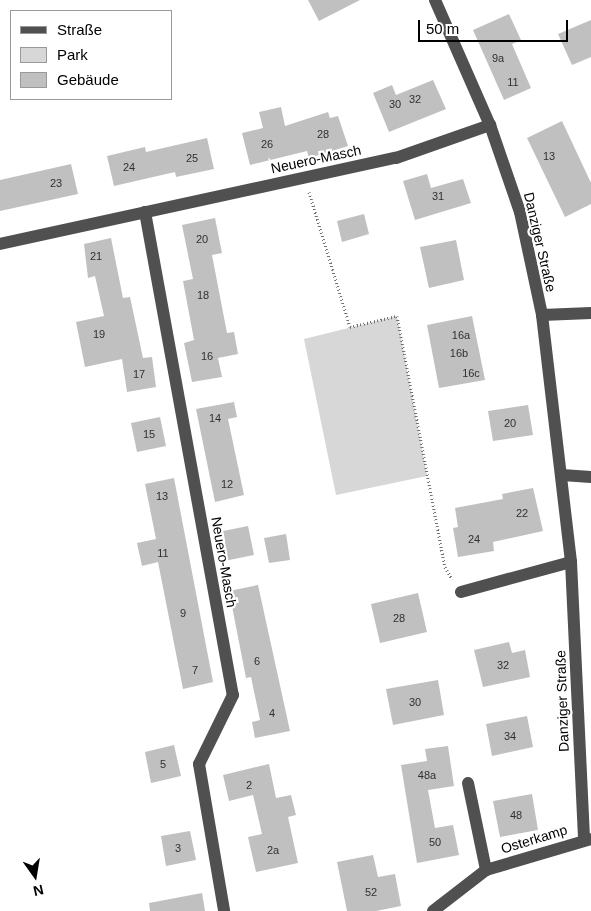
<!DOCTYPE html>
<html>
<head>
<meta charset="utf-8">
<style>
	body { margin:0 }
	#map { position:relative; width:591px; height:911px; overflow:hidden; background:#fff; font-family:Helvetica,sans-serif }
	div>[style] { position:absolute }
	.green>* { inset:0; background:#d7d7d7 }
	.building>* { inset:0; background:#c0c0c0 }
	.path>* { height:3px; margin-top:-1.5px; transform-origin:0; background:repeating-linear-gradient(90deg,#727272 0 1px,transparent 0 3.5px) }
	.minor>* { height:12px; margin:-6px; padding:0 6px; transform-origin:6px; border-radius:6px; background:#505050 }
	span { translate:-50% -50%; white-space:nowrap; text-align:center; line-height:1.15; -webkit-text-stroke:4.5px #fff; paint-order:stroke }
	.number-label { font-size:11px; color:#303030 }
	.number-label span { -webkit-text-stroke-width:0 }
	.street-label { font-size:14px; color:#000 }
	.legend { position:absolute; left:10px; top:10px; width:162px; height:90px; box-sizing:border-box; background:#fff; border:1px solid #999; margin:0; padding:6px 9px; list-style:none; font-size:15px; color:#000 }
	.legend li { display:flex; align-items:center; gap:10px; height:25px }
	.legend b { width:25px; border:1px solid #999 }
	.north { position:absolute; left:10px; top:851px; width:50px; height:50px; -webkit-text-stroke:4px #fff; paint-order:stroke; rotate:167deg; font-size:14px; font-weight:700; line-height:20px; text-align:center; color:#000 }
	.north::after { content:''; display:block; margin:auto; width:18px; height:22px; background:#000; clip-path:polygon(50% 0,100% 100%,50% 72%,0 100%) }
	.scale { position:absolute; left:418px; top:20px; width:150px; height:22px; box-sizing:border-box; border:2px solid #000; border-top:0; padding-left:6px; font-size:15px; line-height:18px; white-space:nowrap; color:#000; -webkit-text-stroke:4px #fff; paint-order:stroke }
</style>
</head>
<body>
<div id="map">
	<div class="green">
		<i style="clip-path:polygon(397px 316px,427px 476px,336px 495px,304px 339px)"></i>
	</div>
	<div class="building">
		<i style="clip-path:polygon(308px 0,360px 0,319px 21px)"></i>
		<i style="clip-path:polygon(509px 14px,521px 40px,512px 44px,531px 88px,504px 100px,473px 30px)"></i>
		<i style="clip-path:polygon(591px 20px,591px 57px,572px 65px,558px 34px)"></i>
		<i style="clip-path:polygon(433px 80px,446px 109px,389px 132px,373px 93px,392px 85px,396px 95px)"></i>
		<i style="clip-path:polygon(281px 107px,285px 126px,328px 112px,330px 118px,338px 116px,348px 146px,309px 158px,307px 151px,250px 165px,242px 133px,263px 128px,259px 112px)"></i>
		<i style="clip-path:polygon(562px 121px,591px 183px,591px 204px,565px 217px,527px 138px)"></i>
		<i style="clip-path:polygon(207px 138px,214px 169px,176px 177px,175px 172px,114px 186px,107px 156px,145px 147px,146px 152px)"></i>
		<i style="clip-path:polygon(71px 164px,78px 194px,0 211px,0 180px)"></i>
		<i style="clip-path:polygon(427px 174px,431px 188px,463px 179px,471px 203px,415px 220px,403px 181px)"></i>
		<i style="clip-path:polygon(364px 214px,369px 234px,342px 242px,337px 221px)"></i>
		<i style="clip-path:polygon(215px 218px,222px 253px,212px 255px,227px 333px,234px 332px,238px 354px,218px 358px,222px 377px,192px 382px,184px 343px,194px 340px,183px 281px,193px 279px,182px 225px)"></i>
		<i style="clip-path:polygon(111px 238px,123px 298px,130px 297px,143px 358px,152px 357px,156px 387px,127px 392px,122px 359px,85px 367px,76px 322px,104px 316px,95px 276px,88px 278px,84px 244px)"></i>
		<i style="clip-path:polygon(456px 240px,464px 280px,429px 288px,420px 247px)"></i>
		<i style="clip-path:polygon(472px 316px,485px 380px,439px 388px,427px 325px)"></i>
		<i style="clip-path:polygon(234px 402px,237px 417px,228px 419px,244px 495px,215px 502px,196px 409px)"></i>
		<i style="clip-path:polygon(528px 405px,533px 435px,493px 441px,488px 411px)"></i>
		<i style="clip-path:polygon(160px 417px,166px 446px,137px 452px,131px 423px)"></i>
		<i style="clip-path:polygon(174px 478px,213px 682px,183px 689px,158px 562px,142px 566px,137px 543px,156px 539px,145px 484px)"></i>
		<i style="clip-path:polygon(533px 488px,543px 531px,493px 542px,494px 551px,458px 557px,453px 528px,458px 527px,455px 508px,503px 499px,502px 494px)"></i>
		<i style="clip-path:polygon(248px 526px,254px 555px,224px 561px,218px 532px)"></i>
		<i style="clip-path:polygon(286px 534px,290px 560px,269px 563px,264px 538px)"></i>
		<i style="clip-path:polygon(258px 585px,290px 731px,255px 738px,252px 722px,260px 720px,251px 677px,246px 678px,229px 591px)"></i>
		<i style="clip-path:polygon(418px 593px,427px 632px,380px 643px,371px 604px)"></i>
		<i style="clip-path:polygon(509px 642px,512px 653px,525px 650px,530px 677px,483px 687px,474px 650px)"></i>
		<i style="clip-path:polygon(438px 680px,444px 715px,393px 725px,386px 689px)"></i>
		<i style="clip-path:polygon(527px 716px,533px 747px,492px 756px,486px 724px)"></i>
		<i style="clip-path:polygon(174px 745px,181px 776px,151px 783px,145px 752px)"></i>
		<i style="clip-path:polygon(448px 746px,454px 786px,428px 790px,435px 828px,453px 825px,459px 855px,417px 863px,401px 765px,427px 761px,425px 749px)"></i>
		<i style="clip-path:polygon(269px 764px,276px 798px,291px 795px,296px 815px,288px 817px,298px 863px,256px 872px,248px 837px,262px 834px,253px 795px,229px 801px,223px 775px)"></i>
		<i style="clip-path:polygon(532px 794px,538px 830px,500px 837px,493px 801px)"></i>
		<i style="clip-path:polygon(190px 831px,196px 860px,166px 866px,161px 836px)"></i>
		<i style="clip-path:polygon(373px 855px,378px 877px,395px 874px,401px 906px,376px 911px,347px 911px,337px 862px)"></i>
		<i style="clip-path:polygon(202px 893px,205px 911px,150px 911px,149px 903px)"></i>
	</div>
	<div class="path">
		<i style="left:309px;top:192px;width:141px;rotate:73.1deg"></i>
		<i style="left:350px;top:327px;width:48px;rotate:-13.2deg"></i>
		<i style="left:397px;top:316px;width:256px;rotate:79.2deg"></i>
		<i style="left:445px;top:567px;width:14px;rotate:60deg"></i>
	</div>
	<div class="minor">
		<i style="left:435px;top:0;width:137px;rotate:66.3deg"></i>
		<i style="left:490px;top:125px;width:92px;rotate:71deg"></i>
		<i style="left:520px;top:212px;width:105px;rotate:77.9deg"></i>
		<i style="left:542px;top:315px;width:249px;rotate:83.3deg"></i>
		<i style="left:571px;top:562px;width:278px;rotate:87.3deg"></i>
		<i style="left:145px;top:212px;width:491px;rotate:79.7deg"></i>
		<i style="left:233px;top:695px;width:77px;rotate:116.2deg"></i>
		<i style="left:199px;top:764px;width:149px;rotate:80.3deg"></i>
		<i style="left:0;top:244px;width:405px;rotate:-12.3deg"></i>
		<i style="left:396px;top:158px;width:100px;rotate:-19.3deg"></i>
		<i style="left:542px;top:315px;width:49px;rotate:-2.3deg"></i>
		<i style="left:562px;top:475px;width:29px;rotate:4deg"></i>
		<i style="left:461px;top:592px;width:114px;rotate:-15.3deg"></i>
		<i style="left:468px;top:783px;width:89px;rotate:78.3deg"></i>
		<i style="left:433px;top:911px;width:67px;rotate:-37.7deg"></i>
		<i style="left:486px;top:870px;width:109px;rotate:-16.4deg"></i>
	</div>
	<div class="number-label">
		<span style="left:498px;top:58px">9a</span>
		<span style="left:513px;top:82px">11</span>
		<span style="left:415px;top:99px">32</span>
		<span style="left:395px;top:104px">30</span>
		<span style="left:323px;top:134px">28</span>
		<span style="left:267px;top:144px">26</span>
		<span style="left:549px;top:156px">13</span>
		<span style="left:192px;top:158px">25</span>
		<span style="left:129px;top:167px">24</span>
		<span style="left:56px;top:183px">23</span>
		<span style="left:438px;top:196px">31</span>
		<span style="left:202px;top:239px">20</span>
		<span style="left:96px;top:256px">21</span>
		<span style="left:203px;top:295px">18</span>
		<span style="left:99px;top:334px">19</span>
		<span style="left:461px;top:335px">16a</span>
		<span style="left:459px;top:353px">16b</span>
		<span style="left:207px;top:356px">16</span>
		<span style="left:471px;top:373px">16c</span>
		<span style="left:139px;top:374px">17</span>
		<span style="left:215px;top:418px">14</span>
		<span style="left:510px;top:423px">20</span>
		<span style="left:149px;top:434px">15</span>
		<span style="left:227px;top:484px">12</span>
		<span style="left:162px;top:496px">13</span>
		<span style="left:522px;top:513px">22</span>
		<span style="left:474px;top:539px">24</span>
		<span style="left:163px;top:553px">11</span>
		<span style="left:183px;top:613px">9</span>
		<span style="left:399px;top:618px">28</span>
		<span style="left:257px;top:661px">6</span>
		<span style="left:503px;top:665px">32</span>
		<span style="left:195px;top:670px">7</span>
		<span style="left:415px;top:702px">30</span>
		<span style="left:272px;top:713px">4</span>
		<span style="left:510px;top:736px">34</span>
		<span style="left:163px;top:764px">5</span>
		<span style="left:427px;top:775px">48a</span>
		<span style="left:249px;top:785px">2</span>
		<span style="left:516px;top:815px">48</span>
		<span style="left:435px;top:842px">50</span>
		<span style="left:178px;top:848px">3</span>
		<span style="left:273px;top:850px">2a</span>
		<span style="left:371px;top:892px">52</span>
	</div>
	<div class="street-label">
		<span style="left:316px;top:159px;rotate:-12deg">Neuero-Masch</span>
		<span style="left:540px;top:242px;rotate:77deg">Danziger Straße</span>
		<span style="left:224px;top:562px;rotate:80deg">Neuero-Masch</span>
		<span style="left:562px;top:701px;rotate:-92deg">Danziger Straße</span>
		<span style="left:534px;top:839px;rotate:-17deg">Osterkamp</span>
	</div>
	<ul class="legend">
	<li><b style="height:6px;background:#505050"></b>Straße</li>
	<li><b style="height:14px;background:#d7d7d7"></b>Park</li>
	<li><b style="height:14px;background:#c0c0c0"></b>Gebäude</li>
	</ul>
	<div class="north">N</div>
	<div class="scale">50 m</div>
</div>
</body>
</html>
